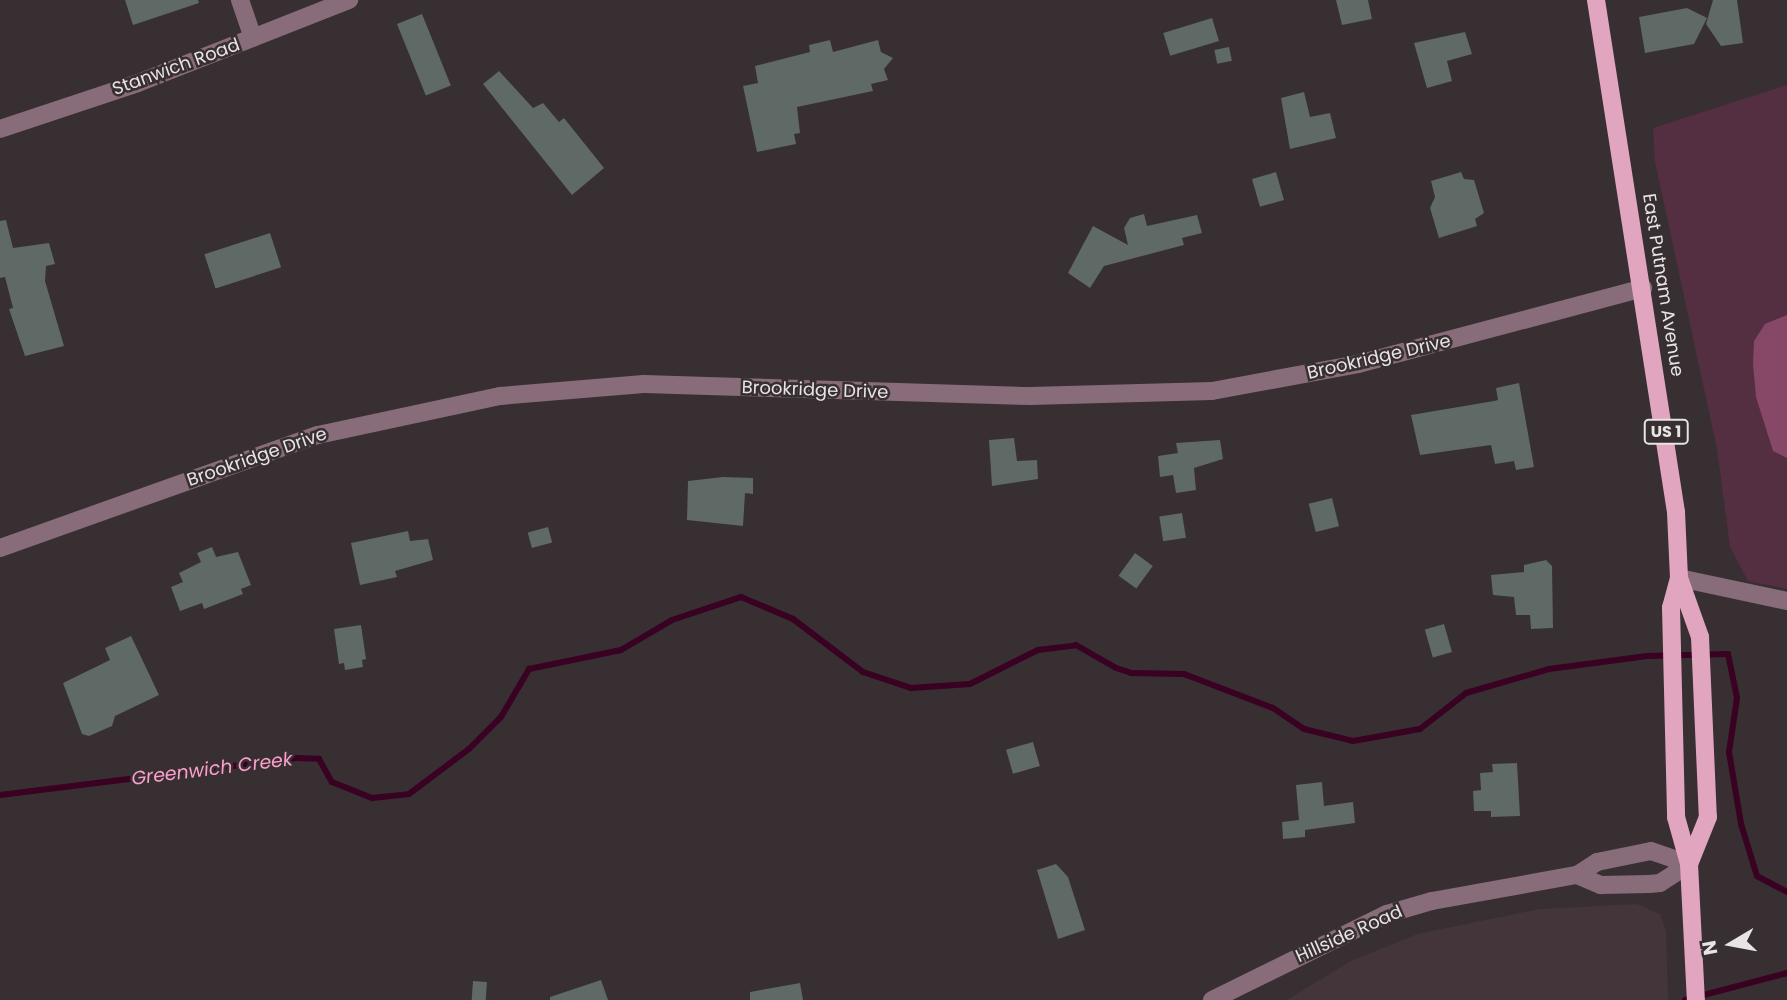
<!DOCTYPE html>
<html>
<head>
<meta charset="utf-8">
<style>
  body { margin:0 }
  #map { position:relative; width:1787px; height:1000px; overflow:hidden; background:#372f32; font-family:Poppins,sans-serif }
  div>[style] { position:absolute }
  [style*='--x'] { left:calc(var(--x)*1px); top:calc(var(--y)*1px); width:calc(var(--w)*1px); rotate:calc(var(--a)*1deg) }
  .built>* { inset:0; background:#44353b }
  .green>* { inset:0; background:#542e41 }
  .forest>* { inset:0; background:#864866 }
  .stream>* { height:6px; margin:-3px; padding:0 3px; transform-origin:3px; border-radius:3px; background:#390122 }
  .building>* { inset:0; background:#5f6966; transform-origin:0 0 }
  .minor>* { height:18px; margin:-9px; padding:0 9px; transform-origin:9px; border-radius:9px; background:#896c79 }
  .major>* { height:18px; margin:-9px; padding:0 9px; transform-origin:9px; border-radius:9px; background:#e1a5c0 }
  span { translate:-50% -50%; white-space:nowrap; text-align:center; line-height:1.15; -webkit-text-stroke:5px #372f32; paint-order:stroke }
  .shield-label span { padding:2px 5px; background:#372f32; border:2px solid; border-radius:5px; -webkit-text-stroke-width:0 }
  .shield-label { font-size:16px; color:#e8e3e5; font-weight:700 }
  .street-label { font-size:18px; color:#e8e3e5 }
  .water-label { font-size:19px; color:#fc9fcb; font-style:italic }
  .north { position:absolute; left:1696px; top:909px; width:70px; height:70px; -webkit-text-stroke:5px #372f32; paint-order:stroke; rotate:260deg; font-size:19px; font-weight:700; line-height:28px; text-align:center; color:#e8e3e5 }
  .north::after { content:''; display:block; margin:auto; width:24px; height:32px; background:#e8e3e5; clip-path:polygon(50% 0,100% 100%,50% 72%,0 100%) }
</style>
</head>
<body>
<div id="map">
  <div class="built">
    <i style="clip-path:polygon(1637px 904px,1660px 914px,1666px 931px,1668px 1000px,1287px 1000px,1349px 962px,1417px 934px,1540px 909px)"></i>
  </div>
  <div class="green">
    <i style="clip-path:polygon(1787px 85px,1787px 589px,1748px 581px,1730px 547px,1717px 449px,1655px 162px,1653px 128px)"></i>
  </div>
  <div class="forest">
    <i style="clip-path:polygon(1787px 315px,1787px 458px,1773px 451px,1756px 397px,1753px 364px,1754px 341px,1765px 324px)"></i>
  </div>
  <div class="stream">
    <i style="--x:0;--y:795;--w:297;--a:-7.1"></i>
    <i style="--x:295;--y:758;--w:24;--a:2"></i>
    <i style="--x:319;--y:759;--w:26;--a:61"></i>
    <i style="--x:332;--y:782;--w:43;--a:21.8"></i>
    <i style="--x:372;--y:798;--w:37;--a:-6"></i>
    <i style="--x:409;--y:794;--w:75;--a:-36.9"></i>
    <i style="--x:469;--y:749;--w:45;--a:-45"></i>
    <i style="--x:501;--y:717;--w:56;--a:-59.7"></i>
    <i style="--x:529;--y:669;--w:94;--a:-11.7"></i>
    <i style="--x:621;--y:650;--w:59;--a:-30.5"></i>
    <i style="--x:672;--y:620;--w:73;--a:-18.4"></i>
    <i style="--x:741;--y:597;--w:56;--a:22.9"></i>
    <i style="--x:793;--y:619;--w:88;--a:37.1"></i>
    <i style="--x:863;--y:672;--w:51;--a:18.4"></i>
    <i style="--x:911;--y:688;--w:59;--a:-3.9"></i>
    <i style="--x:970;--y:684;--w:76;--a:-26.6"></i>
    <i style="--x:1038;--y:650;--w:38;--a:-7"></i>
    <i style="--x:1076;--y:645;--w:46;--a:29.9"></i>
    <i style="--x:1116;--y:668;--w:16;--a:18"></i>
    <i style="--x:1131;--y:673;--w:53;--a:1.1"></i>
    <i style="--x:1184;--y:674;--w:95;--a:20.9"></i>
    <i style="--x:1273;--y:708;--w:37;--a:34"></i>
    <i style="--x:1304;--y:729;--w:50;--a:13.8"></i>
    <i style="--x:1353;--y:741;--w:68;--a:-10.2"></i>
    <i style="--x:1420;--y:729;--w:58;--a:-38"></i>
    <i style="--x:1466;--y:693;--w:86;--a:-16.1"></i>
    <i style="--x:1549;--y:669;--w:99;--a:-7.6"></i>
    <i style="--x:1647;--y:656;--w:81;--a:-1.4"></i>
    <i style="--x:1728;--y:654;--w:45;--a:78.4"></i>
    <i style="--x:1737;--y:698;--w:55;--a:98.4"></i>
    <i style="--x:1729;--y:752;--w:73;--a:80.5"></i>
    <i style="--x:1741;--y:824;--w:54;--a:72.9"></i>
    <i style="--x:1757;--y:876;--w:34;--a:28"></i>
    <i style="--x:1685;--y:1000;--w:106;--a:-14.8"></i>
  </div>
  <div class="building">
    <i style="clip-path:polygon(125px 0,198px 0,199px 3px,133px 25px)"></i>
    <i style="clip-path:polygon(1336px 0,1368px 0,1372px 19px,1342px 25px)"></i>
    <i style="clip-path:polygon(1713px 0,1737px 0,1743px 43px,1721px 46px,1706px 24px)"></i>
    <i style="clip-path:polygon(1687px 8px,1707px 18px,1694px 44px,1645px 53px,1639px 17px)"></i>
    <i style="left:422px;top:14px;width:77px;height:27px;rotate:68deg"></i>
    <i style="left:1212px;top:18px;width:24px;height:51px;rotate:73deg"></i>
    <i style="clip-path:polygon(1465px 32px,1472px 54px,1447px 61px,1452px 81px,1427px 88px,1414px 43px)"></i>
    <i style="clip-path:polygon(830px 40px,833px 52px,878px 40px,881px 52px,893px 58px,884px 69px,888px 80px,871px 84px,873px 91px,797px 107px,800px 133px,794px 134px,796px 144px,757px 152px,743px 86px,758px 83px,755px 66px,810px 52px,809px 45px)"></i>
    <i style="left:1229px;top:47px;width:14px;height:15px;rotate:78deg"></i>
    <i style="clip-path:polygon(499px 71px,533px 108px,543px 103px,559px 122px,564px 118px,604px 168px,572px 195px,483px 84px)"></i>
    <i style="clip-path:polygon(1304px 92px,1310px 117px,1330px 113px,1336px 138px,1290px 149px,1281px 98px)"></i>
    <i style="left:1276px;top:172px;width:29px;height:25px;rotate:74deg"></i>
    <i style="clip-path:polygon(1461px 172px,1464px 179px,1474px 180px,1484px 213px,1475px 219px,1477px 226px,1439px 238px,1430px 208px,1435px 197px,1431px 181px)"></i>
    <i style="clip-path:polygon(1144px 214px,1147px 226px,1197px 215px,1202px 233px,1182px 238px,1184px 245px,1104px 266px,1090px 288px,1068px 273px,1093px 226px,1128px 245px,1124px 228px,1130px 218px)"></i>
    <i style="clip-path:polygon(6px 220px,13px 248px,49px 243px,55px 264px,46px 266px,45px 281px,64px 346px,25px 356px,9px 309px,13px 308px,5px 277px,0 278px,0 221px)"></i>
    <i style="left:270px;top:233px;width:36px;height:69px;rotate:72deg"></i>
    <i style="clip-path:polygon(1519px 383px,1534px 467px,1516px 470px,1514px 461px,1495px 464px,1491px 445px,1420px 455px,1411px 415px,1494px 401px,1498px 400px,1496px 388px)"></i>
    <i style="clip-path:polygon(1014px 438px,1017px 461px,1037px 460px,1038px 479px,992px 486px,989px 440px)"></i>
    <i style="clip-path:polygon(1220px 440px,1223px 459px,1194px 468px,1196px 490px,1176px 493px,1173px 475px,1160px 477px,1158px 456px,1178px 453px,1176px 443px)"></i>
    <i style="clip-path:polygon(723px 477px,753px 478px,753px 494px,745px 493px,743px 526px,687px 520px,688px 481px)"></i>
    <i style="left:1332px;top:498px;width:29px;height:24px;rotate:76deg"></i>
    <i style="left:1182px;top:513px;width:25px;height:23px;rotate:81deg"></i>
    <i style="left:548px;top:527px;width:16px;height:21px;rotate:75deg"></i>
    <i style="clip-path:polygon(408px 531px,410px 541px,428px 539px,433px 560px,395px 571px,397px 577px,360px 585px,351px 543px)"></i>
    <i style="clip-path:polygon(212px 547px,216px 557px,238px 552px,251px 585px,241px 589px,243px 594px,204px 609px,202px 603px,180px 611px,171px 587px,183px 582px,179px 573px,201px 562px,197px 553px)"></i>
    <i style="left:1135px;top:553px;width:22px;height:28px;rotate:36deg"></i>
    <i style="clip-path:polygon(1546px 560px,1552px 566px,1553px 628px,1531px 629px,1530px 615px,1516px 615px,1514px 597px,1493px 595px,1491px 575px,1524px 572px,1524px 565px)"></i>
    <i style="left:1444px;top:624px;width:29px;height:20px;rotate:74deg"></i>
    <i style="clip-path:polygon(361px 625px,366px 659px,362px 660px,363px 667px,345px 670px,344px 663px,339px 664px,334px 629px)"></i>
    <i style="clip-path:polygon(131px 636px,159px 695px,115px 716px,112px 726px,89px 736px,82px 734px,63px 683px,110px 660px,105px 648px)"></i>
    <i style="left:1033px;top:742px;width:25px;height:28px;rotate:74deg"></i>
    <i style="clip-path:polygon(1517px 763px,1520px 816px,1491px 817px,1491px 811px,1474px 811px,1473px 791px,1481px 790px,1480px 773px,1493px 772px,1492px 764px)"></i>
    <i style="clip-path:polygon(1322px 782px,1324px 806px,1353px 802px,1355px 823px,1305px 830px,1305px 837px,1283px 839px,1282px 822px,1299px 820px,1296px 785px)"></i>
    <i style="clip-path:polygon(1056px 864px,1068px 877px,1085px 930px,1058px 939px,1037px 870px)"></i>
    <i style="clip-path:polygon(601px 980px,608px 1000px,550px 1000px,550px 997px)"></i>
    <i style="left:473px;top:981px;width:14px;height:19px;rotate:4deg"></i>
    <i style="clip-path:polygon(800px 983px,803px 1000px,750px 1000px,750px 992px)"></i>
  </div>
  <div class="minor">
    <i style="--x:240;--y:0;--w:40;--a:71.1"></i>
    <i style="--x:0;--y:129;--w:145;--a:-18.4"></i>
    <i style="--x:138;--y:83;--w:227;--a:-21.5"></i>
    <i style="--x:0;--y:548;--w:337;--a:-19.6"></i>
    <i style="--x:318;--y:435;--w:186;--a:-12.1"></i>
    <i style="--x:500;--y:396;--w:144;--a:-4.8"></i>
    <i style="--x:644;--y:384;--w:386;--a:1.8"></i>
    <i style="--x:1030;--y:396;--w:182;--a:-1.6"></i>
    <i style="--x:1212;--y:391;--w:148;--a:-10.5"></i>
    <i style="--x:1358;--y:364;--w:295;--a:-14.9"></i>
    <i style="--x:1679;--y:578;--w:110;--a:12"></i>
    <i style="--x:1577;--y:875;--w:26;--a:23"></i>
    <i style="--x:1601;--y:885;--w:48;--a:-1.2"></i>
    <i style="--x:1649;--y:884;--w:11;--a:-5"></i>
    <i style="--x:1660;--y:883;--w:35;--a:-33"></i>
    <i style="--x:1212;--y:1000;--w:195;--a:-26.2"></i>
    <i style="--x:1387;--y:914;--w:47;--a:-16.1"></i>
    <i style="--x:1432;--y:901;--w:147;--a:-10.2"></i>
    <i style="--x:1577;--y:875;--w:24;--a:-33"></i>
    <i style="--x:1597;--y:862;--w:55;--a:-11.5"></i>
    <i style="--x:1651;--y:851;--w:40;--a:18.9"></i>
  </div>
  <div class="major">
    <i style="--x:1596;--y:0;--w:518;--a:81.12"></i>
    <i style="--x:1676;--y:512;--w:66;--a:87.4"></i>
    <i style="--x:1679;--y:578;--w:31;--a:105"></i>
    <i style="--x:1671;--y:608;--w:209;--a:88.6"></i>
    <i style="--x:1676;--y:817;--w:49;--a:74.5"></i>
    <i style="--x:1689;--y:864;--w:136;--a:87.1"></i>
    <i style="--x:1679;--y:578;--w:63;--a:70.4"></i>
    <i style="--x:1700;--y:637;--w:180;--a:87.5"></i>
    <i style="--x:1708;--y:817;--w:51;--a:112"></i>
  </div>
  <div class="shield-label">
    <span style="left:1666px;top:432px">US 1</span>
  </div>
  <div class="street-label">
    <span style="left:176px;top:67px;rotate:-20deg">Stanwich Road</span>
    <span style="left:1663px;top:285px;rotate:81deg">East Putnam Avenue</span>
    <span style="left:1379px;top:357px;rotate:-13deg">Brookridge Drive</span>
    <span style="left:815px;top:390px;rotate:2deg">Brookridge Drive</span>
    <span style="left:257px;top:457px;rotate:-19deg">Brookridge Drive</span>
    <span style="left:1349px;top:934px;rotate:-24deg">Hillside Road</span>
  </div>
  <div class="water-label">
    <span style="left:212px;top:769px;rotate:-7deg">Greenwich Creek</span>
  </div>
  <div class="north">N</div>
</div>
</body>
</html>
